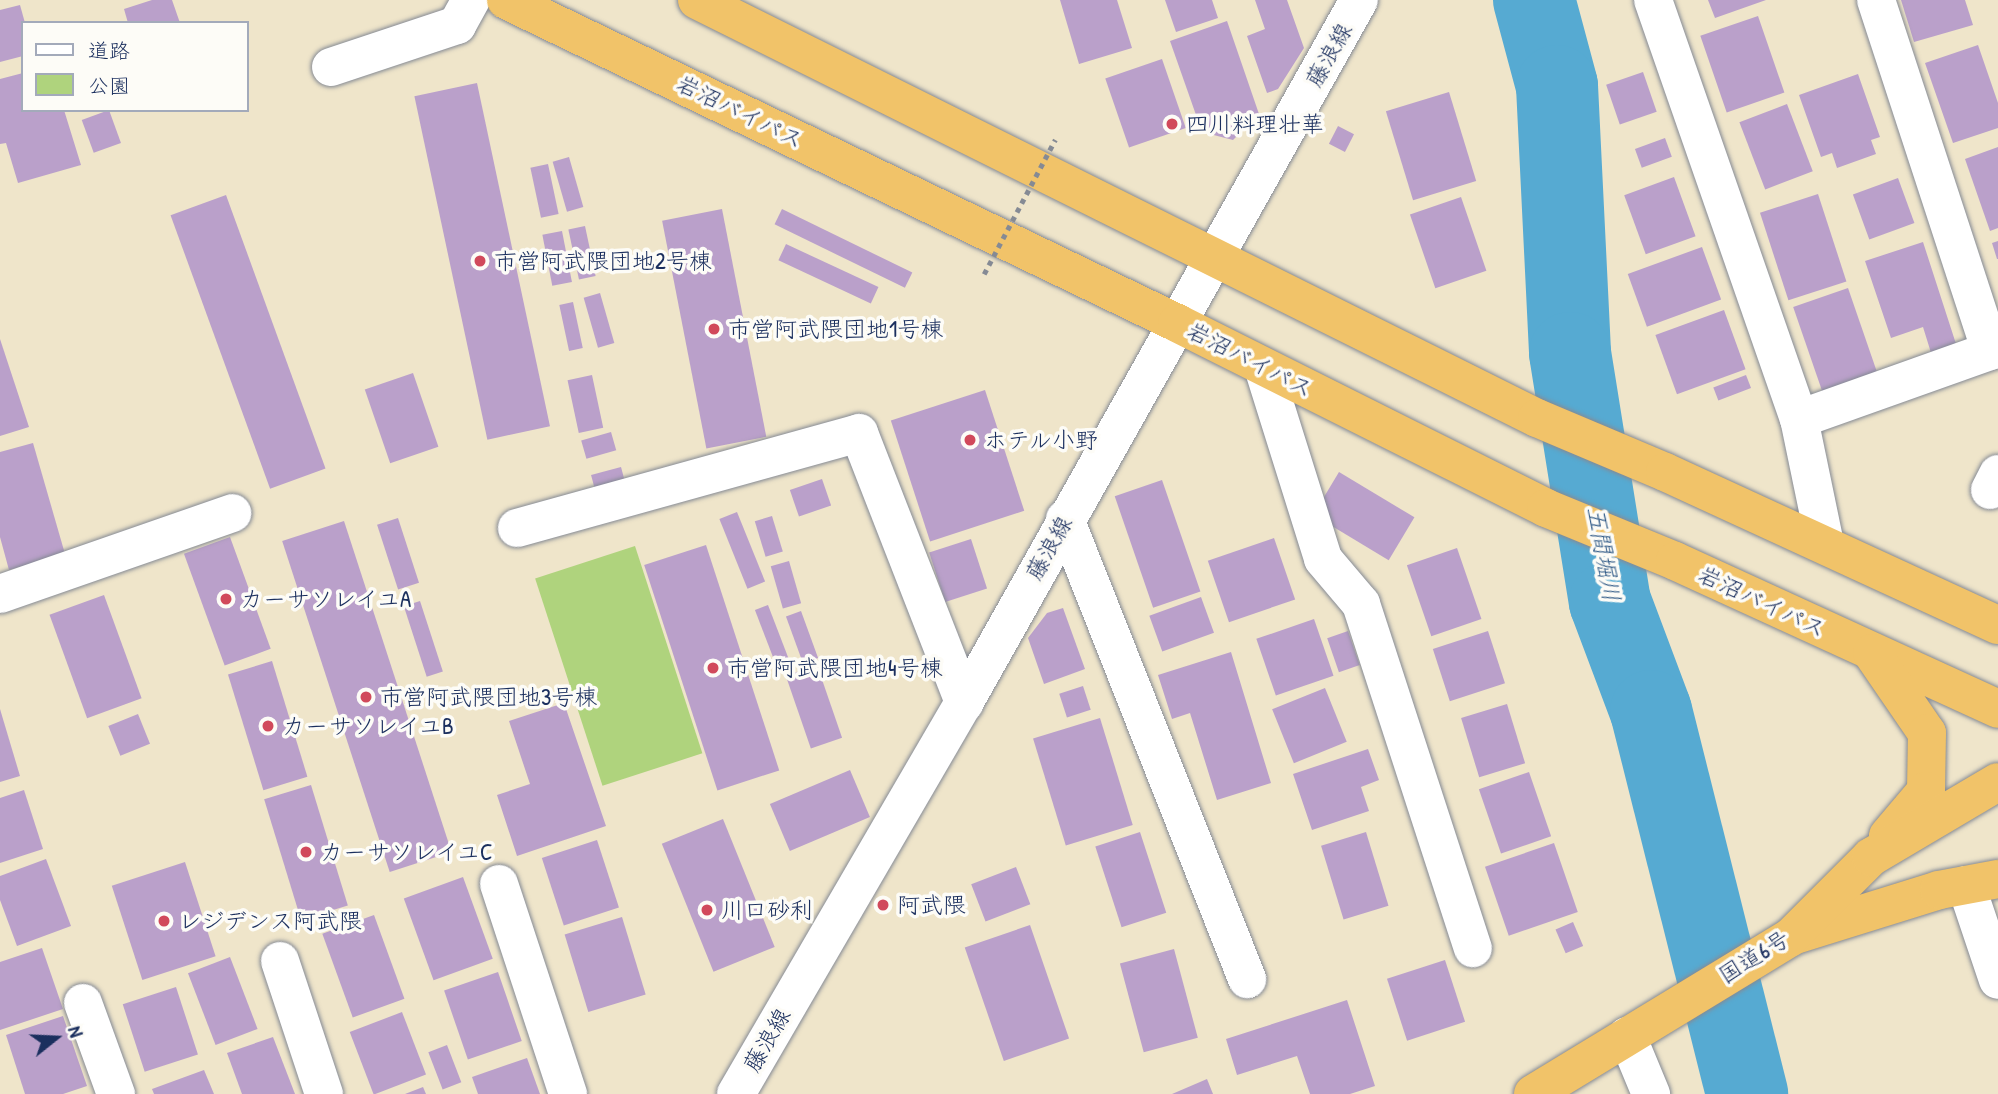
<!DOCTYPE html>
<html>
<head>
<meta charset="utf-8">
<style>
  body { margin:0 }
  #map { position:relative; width:1998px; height:1094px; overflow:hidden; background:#efe5ca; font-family:"Patrick Hand","Klee One",sans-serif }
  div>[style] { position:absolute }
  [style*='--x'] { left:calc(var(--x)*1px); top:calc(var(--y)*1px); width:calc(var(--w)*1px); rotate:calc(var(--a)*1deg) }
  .green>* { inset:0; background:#afd37d; transform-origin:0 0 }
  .river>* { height:82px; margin:-41px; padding:0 41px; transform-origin:41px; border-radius:41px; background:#56aad2 }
  .building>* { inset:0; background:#baa0ca; transform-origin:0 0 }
  .roads { filter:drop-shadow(0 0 2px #858a94) drop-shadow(0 0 2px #858a94) }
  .minor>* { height:38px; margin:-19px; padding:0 19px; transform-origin:19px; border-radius:19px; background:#fff }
  .highway>* { height:38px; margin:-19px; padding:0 19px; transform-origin:19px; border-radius:19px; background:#f1c369 }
  .path-bridge>* { height:4.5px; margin-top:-2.25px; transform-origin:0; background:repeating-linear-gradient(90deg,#858a94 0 5px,transparent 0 10px) }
  .dots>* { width:19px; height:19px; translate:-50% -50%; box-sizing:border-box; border:4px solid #fdfcf7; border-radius:50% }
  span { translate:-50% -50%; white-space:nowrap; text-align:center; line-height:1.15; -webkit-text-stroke:7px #fdfcf7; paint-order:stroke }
  .street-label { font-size:23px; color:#1b2f5e }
  .poi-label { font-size:23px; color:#1b2f5e }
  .left { translate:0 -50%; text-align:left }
  .water-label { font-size:24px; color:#305a87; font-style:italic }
  .legend { position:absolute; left:21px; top:21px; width:228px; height:91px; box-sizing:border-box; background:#fdfcf7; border:2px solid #a3aaba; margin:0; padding:9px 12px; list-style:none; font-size:21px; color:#1b2f5e }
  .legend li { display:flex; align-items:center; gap:14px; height:35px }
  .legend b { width:35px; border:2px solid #a3aaba }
  .north { position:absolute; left:21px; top:1003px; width:70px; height:70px; -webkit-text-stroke:5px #fdfcf7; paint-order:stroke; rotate:72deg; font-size:19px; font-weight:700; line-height:28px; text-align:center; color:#1b2f5e }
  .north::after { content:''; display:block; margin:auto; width:24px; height:32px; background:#1b2f5e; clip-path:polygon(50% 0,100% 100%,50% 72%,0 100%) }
</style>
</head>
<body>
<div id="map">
  <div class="green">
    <i style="left:635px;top:546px;width:218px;height:105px;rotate:72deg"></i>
  </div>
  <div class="river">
    <i style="--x:1534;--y:0;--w:89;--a:75"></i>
    <i style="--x:1557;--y:86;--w:267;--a:87.2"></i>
    <i style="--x:1570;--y:353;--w:252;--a:80.9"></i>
    <i style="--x:1610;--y:602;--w:116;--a:69.4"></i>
    <i style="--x:1651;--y:711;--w:395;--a:75.9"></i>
  </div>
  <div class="building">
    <i style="clip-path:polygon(152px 0,172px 0,180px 23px,128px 23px,124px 9px)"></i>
    <i style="clip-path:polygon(1060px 0,1117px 0,1132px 48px,1079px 64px)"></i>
    <i style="clip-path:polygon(1165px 0,1212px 0,1218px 18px,1176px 32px)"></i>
    <i style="clip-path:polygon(1255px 0,1287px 0,1304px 48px,1278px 89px,1267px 93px,1247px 36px,1265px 29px)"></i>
    <i style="clip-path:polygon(1708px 0,1766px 0,1715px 18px)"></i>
    <i style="clip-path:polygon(1901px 0,1965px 0,1973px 25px,1914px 42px)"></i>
    <i style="clip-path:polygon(20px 5px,25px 23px,23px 56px,0 62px,0 10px)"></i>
    <i style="left:1758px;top:16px;width:81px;height:61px;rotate:71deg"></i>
    <i style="clip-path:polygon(1227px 21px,1259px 114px,1233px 140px,1202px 132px,1170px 41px)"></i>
    <i style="clip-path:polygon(1978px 45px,1998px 103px,1998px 128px,1953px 143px,1925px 63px)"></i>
    <i style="left:1162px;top:59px;width:73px;height:60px;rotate:71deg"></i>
    <i style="left:1643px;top:72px;width:42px;height:39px;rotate:71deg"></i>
    <i style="clip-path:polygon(23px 73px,23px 110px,64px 110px,81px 165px,18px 183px,6px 143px,0 144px,0 79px)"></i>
    <i style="clip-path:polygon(1858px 74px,1880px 137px,1871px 140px,1876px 154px,1837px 168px,1832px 153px,1821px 157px,1799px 95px)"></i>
    <i style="left:477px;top:83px;width:351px;height:64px;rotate:78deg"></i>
    <i style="left:1449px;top:92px;width:93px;height:66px;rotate:73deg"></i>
    <i style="left:1787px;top:104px;width:72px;height:51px;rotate:69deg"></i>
    <i style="left:109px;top:110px;width:35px;height:29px;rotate:70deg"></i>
    <i style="left:1338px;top:126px;width:18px;height:20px;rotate:27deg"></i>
    <i style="left:1665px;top:138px;width:20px;height:32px;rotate:70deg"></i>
    <i style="clip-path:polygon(1998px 147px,1998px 228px,1990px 231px,1965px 159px)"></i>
    <i style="left:569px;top:157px;width:52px;height:17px;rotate:74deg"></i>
    <i style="left:548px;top:164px;width:51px;height:18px;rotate:78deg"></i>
    <i style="left:1674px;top:177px;width:63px;height:53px;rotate:70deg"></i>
    <i style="left:1898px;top:178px;width:48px;height:48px;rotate:70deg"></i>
    <i style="left:1818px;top:194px;width:92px;height:61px;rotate:72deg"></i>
    <i style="left:226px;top:195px;width:291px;height:59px;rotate:70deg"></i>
    <i style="left:1461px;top:197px;width:78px;height:54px;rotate:71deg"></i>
    <i style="left:722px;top:209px;width:232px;height:61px;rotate:79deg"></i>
    <i style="left:782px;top:209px;width:145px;height:17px;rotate:26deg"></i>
    <i style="left:585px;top:226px;width:51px;height:17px;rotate:78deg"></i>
    <i style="left:562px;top:231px;width:52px;height:20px;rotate:79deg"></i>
    <i style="clip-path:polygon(1998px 241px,1998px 259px,1997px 259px,1992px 243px)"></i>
    <i style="clip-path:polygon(1923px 242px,1957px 347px,1932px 356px,1923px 327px,1891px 338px,1865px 261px)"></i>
    <i style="left:786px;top:244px;width:102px;height:18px;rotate:25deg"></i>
    <i style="left:1702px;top:247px;width:56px;height:79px;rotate:70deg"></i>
    <i style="left:1848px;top:288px;width:90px;height:58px;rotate:71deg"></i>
    <i style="left:600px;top:293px;width:52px;height:17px;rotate:74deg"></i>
    <i style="left:573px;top:302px;width:47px;height:14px;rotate:78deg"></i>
    <i style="left:1724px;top:310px;width:63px;height:73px;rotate:70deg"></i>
    <i style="clip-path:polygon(0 339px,29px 427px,0 436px)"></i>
    <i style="left:413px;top:373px;width:78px;height:51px;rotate:71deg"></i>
    <i style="left:592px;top:375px;width:54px;height:25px;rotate:78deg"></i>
    <i style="left:1746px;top:375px;width:14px;height:35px;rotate:69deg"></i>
    <i style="left:985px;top:390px;width:127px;height:99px;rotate:72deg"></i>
    <i style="left:611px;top:432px;width:19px;height:31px;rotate:74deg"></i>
    <i style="clip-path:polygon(33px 443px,65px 554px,9px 570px,0 537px,0 452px)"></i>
    <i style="left:621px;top:467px;width:16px;height:31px;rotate:75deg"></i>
    <i style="left:1339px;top:472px;width:88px;height:50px;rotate:31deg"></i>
    <i style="left:822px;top:479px;width:28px;height:34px;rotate:71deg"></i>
    <i style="left:1162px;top:480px;width:118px;height:50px;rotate:71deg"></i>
    <i style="left:737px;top:512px;width:75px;height:19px;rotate:68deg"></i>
    <i style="left:772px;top:516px;width:37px;height:18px;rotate:73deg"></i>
    <i style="left:398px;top:518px;width:68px;height:22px;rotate:72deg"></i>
    <i style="left:344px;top:521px;width:348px;height:65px;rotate:72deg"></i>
    <i style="left:230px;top:537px;width:119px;height:49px;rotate:70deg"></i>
    <i style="left:1274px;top:538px;width:65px;height:70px;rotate:71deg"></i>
    <i style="left:971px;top:539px;width:52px;height:44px;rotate:72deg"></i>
    <i style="left:706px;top:545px;width:237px;height:65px;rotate:72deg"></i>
    <i style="left:1457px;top:548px;width:75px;height:53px;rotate:71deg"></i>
    <i style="left:789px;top:561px;width:44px;height:19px;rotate:74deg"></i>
    <i style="left:104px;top:595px;width:110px;height:58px;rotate:70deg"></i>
    <i style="left:1201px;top:597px;width:38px;height:55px;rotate:70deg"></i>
    <i style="left:420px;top:601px;width:74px;height:17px;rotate:72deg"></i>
    <i style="left:768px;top:605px;width:63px;height:14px;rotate:69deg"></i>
    <i style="clip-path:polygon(1063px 608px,1085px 669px,1044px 684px,1028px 638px,1047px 613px)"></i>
    <i style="left:801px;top:611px;width:50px;height:16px;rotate:70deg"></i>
    <i style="left:1314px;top:619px;width:60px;height:61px;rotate:71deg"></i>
    <i style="left:1348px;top:631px;width:36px;height:22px;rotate:71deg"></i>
    <i style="left:1488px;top:631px;width:55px;height:58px;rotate:72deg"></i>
    <i style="clip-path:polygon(1231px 652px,1271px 783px,1217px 800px,1190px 713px,1172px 719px,1158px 675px)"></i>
    <i style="left:272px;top:661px;width:121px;height:46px;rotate:73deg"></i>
    <i style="left:817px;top:665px;width:77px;height:33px;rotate:71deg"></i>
    <i style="left:1083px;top:686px;width:25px;height:25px;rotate:72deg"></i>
    <i style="left:1325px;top:688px;width:58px;height:57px;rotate:68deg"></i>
    <i style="clip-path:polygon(564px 703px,606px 826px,517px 856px,497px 795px,530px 784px,509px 721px)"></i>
    <i style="left:1507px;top:704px;width:62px;height:48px;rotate:73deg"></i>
    <i style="clip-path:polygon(0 709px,20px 776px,0 782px)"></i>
    <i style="left:138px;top:714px;width:32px;height:32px;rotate:68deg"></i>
    <i style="left:1100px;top:718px;width:112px;height:70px;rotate:73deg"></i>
    <i style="clip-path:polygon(1368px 749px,1379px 780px,1361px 787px,1369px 811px,1312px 830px,1293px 774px)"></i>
    <i style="left:850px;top:770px;width:51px;height:87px;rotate:67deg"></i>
    <i style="left:1529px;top:772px;width:68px;height:53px;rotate:71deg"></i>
    <i style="left:311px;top:785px;width:126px;height:49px;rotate:73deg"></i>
    <i style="clip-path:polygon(24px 790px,43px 849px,0 863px,0 798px)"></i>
    <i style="left:723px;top:819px;width:138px;height:66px;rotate:68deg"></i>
    <i style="left:1140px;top:832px;width:85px;height:47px;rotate:72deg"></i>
    <i style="left:1366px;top:832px;width:77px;height:47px;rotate:73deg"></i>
    <i style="left:597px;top:840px;width:71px;height:58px;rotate:72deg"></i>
    <i style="left:1554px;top:843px;width:73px;height:73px;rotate:71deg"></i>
    <i style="clip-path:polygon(46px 859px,71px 926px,17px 946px,0 900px,0 876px)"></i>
    <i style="left:185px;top:862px;width:99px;height:77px;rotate:72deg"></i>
    <i style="left:1016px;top:867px;width:40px;height:48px;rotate:69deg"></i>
    <i style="left:463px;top:877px;width:87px;height:63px;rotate:70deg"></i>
    <i style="left:374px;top:915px;width:89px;height:55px;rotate:70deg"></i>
    <i style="left:622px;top:917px;width:81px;height:60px;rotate:73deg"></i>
    <i style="left:1573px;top:922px;width:26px;height:19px;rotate:67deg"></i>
    <i style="left:1030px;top:925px;width:120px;height:69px;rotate:71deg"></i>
    <i style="clip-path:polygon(42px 948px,63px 1009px,0 1030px,0 962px)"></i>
    <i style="left:1174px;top:949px;width:92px;height:56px;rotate:75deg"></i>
    <i style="left:230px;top:957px;width:77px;height:45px;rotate:69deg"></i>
    <i style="left:1445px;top:960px;width:65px;height:61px;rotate:72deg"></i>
    <i style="left:498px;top:972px;width:73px;height:57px;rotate:71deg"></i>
    <i style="left:176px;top:987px;width:71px;height:56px;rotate:72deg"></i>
    <i style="clip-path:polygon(1347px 1000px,1375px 1086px,1350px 1094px,1310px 1094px,1297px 1056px,1237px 1075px,1226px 1039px)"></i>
    <i style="left:402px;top:1012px;width:67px;height:56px;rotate:69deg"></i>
    <i style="clip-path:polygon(63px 1016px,87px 1086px,63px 1094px,25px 1094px,6px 1035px)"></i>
    <i style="clip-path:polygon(273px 1037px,295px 1094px,242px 1094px,227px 1053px)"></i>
    <i style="left:447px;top:1045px;width:40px;height:20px;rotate:69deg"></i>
    <i style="clip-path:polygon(527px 1058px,540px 1094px,478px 1094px,472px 1077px)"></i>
    <i style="clip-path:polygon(204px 1070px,214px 1094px,154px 1094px,152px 1089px)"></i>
    <i style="clip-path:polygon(1207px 1079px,1213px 1094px,1172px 1094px)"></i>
    <i style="clip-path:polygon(423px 1087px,426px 1094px,405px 1094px)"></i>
  </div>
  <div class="roads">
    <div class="minor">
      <i style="--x:1653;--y:0;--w:444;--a:70.8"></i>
      <i style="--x:1876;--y:0;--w:369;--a:71.9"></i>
      <i style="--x:331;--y:67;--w:133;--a:-18.4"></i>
      <i style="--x:457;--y:25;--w:29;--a:-61"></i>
      <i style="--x:1263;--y:367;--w:201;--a:72.6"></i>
      <i style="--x:1323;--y:559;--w:59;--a:49.8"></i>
      <i style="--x:1361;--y:604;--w:362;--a:72"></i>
      <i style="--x:1990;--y:490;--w:18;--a:-63"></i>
      <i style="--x:1065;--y:519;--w:495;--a:68.4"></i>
      <i style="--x:517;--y:528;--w:355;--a:-15.5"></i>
      <i style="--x:859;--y:433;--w:290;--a:68.7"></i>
      <i style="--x:1825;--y:544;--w:128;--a:-101.7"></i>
      <i style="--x:1799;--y:419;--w:211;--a:-19.6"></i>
      <i style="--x:0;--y:594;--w:246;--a:-19.2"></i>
      <i style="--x:499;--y:884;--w:221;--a:71.8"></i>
      <i style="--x:1966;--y:885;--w:100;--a:71.4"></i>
      <i style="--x:280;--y:961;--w:140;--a:71.7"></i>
      <i style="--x:83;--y:1003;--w:97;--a:70.1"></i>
      <i style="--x:1627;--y:1036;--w:63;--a:67.5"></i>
      <i style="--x:736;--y:1094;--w:453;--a:-59.8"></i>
      <i style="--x:964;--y:703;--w:806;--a:-60.67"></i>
    </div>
    <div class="highway">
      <i style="--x:506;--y:0;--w:745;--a:25.7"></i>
      <i style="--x:1177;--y:323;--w:413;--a:26.6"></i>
      <i style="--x:1546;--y:508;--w:139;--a:22.3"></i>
      <i style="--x:1675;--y:561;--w:355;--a:24.6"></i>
      <i style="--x:697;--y:0;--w:938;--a:26.46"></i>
      <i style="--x:1537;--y:418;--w:139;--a:22.9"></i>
      <i style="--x:1665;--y:472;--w:366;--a:24.7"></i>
      <i style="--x:1872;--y:653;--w:97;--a:55.5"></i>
      <i style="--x:1927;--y:733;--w:58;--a:91"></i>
      <i style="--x:1926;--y:791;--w:59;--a:130.2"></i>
      <i style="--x:1798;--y:934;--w:148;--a:-17.3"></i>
      <i style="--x:1939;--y:890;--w:60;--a:-10.6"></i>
      <i style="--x:1533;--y:1094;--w:302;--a:-31.3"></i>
      <i style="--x:1791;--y:937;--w:113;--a:-45"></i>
      <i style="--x:1871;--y:857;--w:147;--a:-30.6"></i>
    </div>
  </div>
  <div class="path-bridge">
    <i style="--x:984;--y:274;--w:152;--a:-62.1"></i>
  </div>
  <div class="dots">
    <i style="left:1172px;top:124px;background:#d1495b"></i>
    <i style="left:480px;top:261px;background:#d1495b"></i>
    <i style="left:714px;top:329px;background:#d1495b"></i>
    <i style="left:970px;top:440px;background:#d1495b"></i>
    <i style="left:226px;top:599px;background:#d1495b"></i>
    <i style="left:713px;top:668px;background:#d1495b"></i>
    <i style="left:366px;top:697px;background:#d1495b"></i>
    <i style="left:268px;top:726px;background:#d1495b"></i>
    <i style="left:306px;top:852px;background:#d1495b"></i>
    <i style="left:883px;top:905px;background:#d1495b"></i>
    <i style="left:707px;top:910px;background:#d1495b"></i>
    <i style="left:164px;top:921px;background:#d1495b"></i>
  </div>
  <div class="street-label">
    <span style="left:1329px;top:55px;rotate:-61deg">藤浪線</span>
    <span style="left:740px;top:112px;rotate:26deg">岩沼バイパス</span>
    <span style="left:1250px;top:360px;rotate:27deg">岩沼バイパス</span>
    <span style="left:1049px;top:548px;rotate:-61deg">藤浪線</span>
    <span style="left:1762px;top:602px;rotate:25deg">岩沼バイパス</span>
    <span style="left:1754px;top:957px;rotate:-32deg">国道6号</span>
    <span style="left:767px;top:1040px;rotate:-60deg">藤浪線</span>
  </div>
  <div class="poi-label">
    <span class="left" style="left:1186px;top:124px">四川料理壮華</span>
    <span class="left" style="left:494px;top:261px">市営阿武隈団地2号棟</span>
    <span class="left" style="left:728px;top:329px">市営阿武隈団地1号棟</span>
    <span class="left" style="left:984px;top:440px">ホテル小野</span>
    <span class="left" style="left:240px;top:599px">カーサソレイユA</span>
    <span class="left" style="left:727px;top:668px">市営阿武隈団地4号棟</span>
    <span class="left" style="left:380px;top:697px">市営阿武隈団地3号棟</span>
    <span class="left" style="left:282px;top:726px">カーサソレイユB</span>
    <span class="left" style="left:320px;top:852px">カーサソレイユC</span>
    <span class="left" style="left:897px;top:905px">阿武隈</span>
    <span class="left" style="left:721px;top:910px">川口砂利</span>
    <span class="left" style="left:178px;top:921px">レジデンス阿武隈</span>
  </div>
  <div class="water-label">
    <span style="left:1604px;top:554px;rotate:80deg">五間堀川</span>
  </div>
  <ul class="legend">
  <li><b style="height:9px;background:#fff"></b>道路</li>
  <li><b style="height:19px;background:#afd37d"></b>公園</li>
  </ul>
  <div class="north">N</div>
</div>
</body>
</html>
